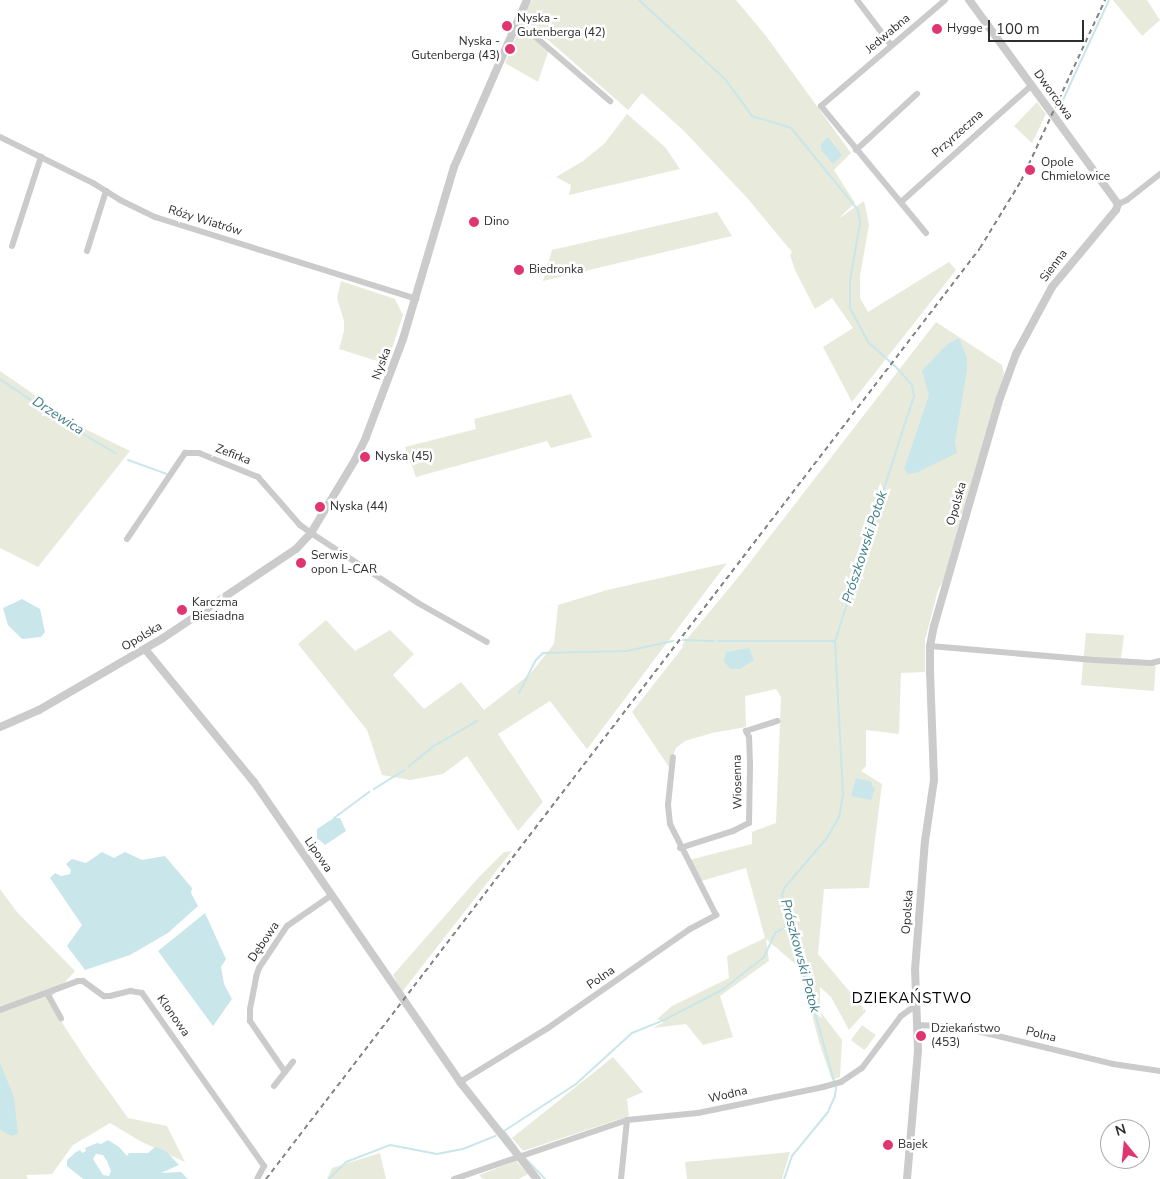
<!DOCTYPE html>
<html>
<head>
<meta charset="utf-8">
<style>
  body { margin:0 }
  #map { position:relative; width:1160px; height:1179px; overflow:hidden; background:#fff; font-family:"Nunito Sans",sans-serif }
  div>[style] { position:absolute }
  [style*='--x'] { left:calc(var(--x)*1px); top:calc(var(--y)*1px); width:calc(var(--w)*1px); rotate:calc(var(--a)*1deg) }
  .green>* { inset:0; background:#e8ebdc; transform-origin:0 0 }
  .water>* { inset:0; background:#c9e6ea }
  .stream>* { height:2px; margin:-1px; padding:0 1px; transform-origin:1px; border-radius:1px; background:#c9e6ea }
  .minor>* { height:6px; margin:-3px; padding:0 3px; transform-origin:3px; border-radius:3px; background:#cbcbcb }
  .tertiary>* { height:8px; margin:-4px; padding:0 4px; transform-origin:4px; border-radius:4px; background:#cbcbcb }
  .rail>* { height:2px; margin-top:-1px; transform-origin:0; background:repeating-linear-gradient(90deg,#838383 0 5px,transparent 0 9px) }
  .dots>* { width:14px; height:14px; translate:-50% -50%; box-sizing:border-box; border:2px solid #fff; border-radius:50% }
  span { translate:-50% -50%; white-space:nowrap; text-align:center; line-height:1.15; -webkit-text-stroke:5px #fff; paint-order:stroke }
  .poi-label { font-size:12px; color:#2e2e2e }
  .left { translate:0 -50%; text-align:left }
  .right { translate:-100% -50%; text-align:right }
  .street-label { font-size:12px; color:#2e2e2e }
  .water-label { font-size:14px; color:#3d7e88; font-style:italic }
  .quarter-label { font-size:15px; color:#000; letter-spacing:1px }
  .north { position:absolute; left:1100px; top:1119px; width:50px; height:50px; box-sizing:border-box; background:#fff; border:1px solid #ababab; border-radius:50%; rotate:343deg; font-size:14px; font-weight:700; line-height:20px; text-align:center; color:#2e2e2e }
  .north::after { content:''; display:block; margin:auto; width:18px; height:22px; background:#e03670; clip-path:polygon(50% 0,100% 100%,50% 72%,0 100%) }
  .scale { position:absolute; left:988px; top:20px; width:96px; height:22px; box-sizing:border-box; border:2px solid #2e2e2e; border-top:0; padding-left:6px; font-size:15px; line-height:18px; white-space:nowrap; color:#2e2e2e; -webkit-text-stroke:4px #fff; paint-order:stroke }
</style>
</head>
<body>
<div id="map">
  <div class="green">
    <i style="clip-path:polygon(532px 0,736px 0,766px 36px,851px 153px,834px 170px,855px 203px,838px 219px,864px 201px,869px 225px,860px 276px,860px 298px,868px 312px,949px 262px,956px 270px,852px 402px,823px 347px,853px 328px,832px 298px,815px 309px,795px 270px,790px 255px,792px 252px,749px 200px,684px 131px,642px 93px,628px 110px,522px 17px)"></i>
    <i style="clip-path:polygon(1113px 0,1147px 0,1160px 20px,1142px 36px)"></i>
    <i style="clip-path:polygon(521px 25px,549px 49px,538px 82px,505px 63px)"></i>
    <i style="clip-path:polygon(1037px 102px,1046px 114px,1032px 143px,1014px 126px)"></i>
    <i style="clip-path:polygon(627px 114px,665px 147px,680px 169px,569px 195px,571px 185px,556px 177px,583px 161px,604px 144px)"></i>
    <i style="clip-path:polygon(717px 212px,732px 236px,543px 281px,552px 250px)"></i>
    <i style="clip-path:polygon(341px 281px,395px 299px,403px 315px,387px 364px,339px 349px,344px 331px,344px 321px,337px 298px)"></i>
    <i style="clip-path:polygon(936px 322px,1002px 365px,1004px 374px,951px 567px,938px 590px,925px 640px,925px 672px,901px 673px,899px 734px,866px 730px,866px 766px,861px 771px,882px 784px,869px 888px,824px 889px,818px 954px,866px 1011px,849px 1030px,831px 997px,820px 987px,820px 1011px,842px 1040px,840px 1077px,832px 1080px,819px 1042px,800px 968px,766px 939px,769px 961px,720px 996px,733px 1037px,703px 1045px,686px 1024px,653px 1028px,664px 1022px,657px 1019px,672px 1006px,729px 978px,727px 956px,765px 938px,746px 868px,701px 881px,689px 860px,752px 844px,752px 832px,776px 823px,781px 697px,776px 689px,745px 696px,746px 727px,712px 733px,685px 741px,676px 748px,669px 767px,632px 712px,683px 647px,682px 645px,740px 575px)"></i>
    <i style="clip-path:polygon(0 371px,81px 427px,130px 451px,38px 567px,0 548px)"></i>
    <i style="clip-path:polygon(571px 394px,592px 437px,551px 448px,547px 441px,416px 477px,405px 447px,476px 429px,474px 419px)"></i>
    <i style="clip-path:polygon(727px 563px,587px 749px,550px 701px,498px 734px,543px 802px,518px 831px,467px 756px,443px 774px,410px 780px,382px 775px,367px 730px,298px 644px,326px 620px,355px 651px,390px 630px,414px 654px,393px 675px,424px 709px,461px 682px,484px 710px,530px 674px,554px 644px,558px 605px,607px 590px)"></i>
    <i style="clip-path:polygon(1086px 633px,1124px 635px,1121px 658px,1156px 661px,1154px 691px,1081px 685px)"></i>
    <i style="clip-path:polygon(512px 851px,402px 992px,393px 975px,479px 877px,504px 852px)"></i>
    <i style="clip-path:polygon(0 889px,17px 912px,75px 971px,48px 1001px,85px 1058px,128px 1118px,167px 1126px,185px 1162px,140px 1141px,110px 1123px,73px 1145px,52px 1174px,26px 1175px,28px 1179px,0 1179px)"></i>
    <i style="left:862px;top:1025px;width:17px;height:19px;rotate:36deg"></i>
    <i style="clip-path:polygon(613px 1057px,643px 1092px,627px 1099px,629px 1116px,523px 1151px,512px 1138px)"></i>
    <i style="clip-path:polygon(790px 1152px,782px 1179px,687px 1179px,685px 1162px)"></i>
    <i style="clip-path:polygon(380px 1153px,386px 1179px,327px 1179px,332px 1168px)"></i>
    <i style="clip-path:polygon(516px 1161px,528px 1174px,519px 1179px,483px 1179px,479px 1175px)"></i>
  </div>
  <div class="water">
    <i style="clip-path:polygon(828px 137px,842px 155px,833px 164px,821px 150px,821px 144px)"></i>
    <i style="clip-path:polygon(959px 338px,967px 358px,967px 370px,955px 442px,957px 453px,916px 473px,908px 474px,904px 469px,929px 395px,922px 371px,946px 345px)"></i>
    <i style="clip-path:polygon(22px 599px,40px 609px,45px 632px,41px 637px,22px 639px,8px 625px,3px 608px)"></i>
    <i style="clip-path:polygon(749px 648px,754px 660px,740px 669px,730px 669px,724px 661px,726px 652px)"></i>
    <i style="clip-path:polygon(856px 778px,872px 782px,872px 786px,875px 788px,871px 800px,851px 796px)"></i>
    <i style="clip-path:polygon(334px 818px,340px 818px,346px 831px,325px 845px,317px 838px,317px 829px)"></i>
    <i style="clip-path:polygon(102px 852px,114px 858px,125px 852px,142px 860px,165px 856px,192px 888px,191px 893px,198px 906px,168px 933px,130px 955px,85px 970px,67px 946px,82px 925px,50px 878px,55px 873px,61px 876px,70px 874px,71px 870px,66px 864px,72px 859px,86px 863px)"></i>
    <i style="clip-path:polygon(205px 913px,226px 959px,221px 967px,224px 984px,232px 999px,213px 1026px,158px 951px)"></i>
    <i style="clip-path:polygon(0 1063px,14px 1097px,18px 1134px,11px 1136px,0 1130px)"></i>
    <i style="clip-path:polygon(evenodd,108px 1140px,119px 1147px,127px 1156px,129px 1153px,148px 1153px,155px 1147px,166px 1151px,179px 1165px,161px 1173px,181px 1172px,188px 1179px,83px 1179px,67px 1166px,67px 1160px,76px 1152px,80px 1150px,82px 1153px,86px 1151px,85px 1148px,97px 1143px,101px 1144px,108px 1140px,96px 1154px,103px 1155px,107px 1161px,111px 1171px,109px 1176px,103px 1175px,93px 1159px,96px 1154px)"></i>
  </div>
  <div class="stream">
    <i style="--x:639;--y:0;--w:117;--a:42.6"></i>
    <i style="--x:725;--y:79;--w:46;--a:53.9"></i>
    <i style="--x:752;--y:116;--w:41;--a:17.1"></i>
    <i style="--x:791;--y:128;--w:106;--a:50.7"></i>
    <i style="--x:858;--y:210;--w:13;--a:81"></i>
    <i style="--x:860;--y:223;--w:59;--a:99.8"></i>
    <i style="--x:850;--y:281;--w:27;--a:90"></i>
    <i style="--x:850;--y:308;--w:38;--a:62"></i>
    <i style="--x:868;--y:342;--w:36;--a:42"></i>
    <i style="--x:895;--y:366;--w:25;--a:48"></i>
    <i style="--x:912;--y:385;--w:11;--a:80"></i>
    <i style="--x:914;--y:396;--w:22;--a:108"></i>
    <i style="--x:907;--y:417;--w:235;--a:107.8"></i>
    <i style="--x:835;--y:641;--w:154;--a:87"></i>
    <i style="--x:843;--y:795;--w:22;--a:100"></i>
    <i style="--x:839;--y:817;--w:24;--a:120"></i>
    <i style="--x:827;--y:838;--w:65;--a:130.6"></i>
    <i style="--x:785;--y:887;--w:9;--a:111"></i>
    <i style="--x:782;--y:895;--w:200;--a:74.4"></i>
    <i style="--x:836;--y:1088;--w:8;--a:97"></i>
    <i style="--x:835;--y:1096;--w:17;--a:114"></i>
    <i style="--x:828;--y:1112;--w:57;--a:129.3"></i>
    <i style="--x:792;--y:1156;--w:24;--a:109"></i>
    <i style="--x:1063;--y:100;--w:110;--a:-65.3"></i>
    <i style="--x:0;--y:379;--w:76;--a:34.3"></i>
    <i style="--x:63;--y:422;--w:61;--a:30.8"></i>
    <i style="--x:128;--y:460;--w:41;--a:19.7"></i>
    <i style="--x:683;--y:640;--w:31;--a:2"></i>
    <i style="--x:718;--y:641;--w:117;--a:0"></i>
    <i style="--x:519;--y:693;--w:37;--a:-63"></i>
    <i style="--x:536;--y:660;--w:10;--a:-45"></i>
    <i style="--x:543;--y:653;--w:84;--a:-1.4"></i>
    <i style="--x:627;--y:651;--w:47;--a:-12.3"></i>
    <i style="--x:409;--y:766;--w:32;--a:-39"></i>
    <i style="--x:434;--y:746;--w:50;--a:-30.2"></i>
    <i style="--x:374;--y:789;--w:36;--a:-32"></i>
    <i style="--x:334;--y:818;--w:44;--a:-36.6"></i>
    <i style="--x:516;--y:1147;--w:20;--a:-127"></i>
    <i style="--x:504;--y:1131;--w:86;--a:-33.1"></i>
    <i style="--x:576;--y:1084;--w:76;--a:-42.3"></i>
    <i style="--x:632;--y:1033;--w:37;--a:-22"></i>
    <i style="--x:666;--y:1019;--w:63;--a:-27.4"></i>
    <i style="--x:722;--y:990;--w:53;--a:-38.2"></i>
    <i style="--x:764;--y:957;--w:26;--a:-65"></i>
    <i style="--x:775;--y:933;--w:16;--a:-30"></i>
    <i style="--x:524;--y:1157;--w:30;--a:46"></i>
    <i style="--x:329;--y:1179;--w:24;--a:-45"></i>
    <i style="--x:346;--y:1162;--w:47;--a:-21.1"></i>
    <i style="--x:390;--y:1145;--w:48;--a:10.8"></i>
    <i style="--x:437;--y:1154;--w:26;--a:-11"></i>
    <i style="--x:463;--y:1149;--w:35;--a:-22"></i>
  </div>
  <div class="minor">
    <i style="--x:857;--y:0;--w:56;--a:52.9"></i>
    <i style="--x:517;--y:21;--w:123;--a:40.7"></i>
    <i style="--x:0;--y:137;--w:104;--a:26.3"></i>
    <i style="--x:93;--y:183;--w:32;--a:32"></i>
    <i style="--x:120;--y:200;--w:39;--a:26"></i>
    <i style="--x:155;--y:217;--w:274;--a:17.4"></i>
    <i style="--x:856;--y:150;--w:83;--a:-42.6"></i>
    <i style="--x:901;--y:202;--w:176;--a:-41.8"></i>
    <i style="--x:1118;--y:204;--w:10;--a:-24"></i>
    <i style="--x:1127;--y:200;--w:42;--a:-38.2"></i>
    <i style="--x:926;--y:233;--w:165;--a:-129.6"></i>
    <i style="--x:821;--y:106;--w:163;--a:-40.5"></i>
    <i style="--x:12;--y:246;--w:94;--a:-72"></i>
    <i style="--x:87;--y:251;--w:63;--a:-72.4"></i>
    <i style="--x:127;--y:539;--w:104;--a:-56"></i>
    <i style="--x:185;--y:453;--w:14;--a:0"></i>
    <i style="--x:199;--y:453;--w:64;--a:22.1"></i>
    <i style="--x:258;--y:477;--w:64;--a:48.8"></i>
    <i style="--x:300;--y:525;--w:14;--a:36"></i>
    <i style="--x:311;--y:533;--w:128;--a:33.2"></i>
    <i style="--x:418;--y:603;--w:79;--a:29.5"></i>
    <i style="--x:930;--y:646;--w:165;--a:4.9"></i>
    <i style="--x:1094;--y:660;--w:57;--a:3"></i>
    <i style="--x:1151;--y:663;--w:9;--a:-13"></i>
    <i style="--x:680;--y:848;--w:56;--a:-17.8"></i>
    <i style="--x:733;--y:831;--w:18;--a:-27"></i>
    <i style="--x:749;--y:823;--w:59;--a:-89"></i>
    <i style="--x:750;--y:764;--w:27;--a:-92"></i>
    <i style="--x:749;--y:737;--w:7;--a:-117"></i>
    <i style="--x:746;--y:731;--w:33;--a:-18"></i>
    <i style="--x:47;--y:993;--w:29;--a:61"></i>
    <i style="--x:0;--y:1010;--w:83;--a:-20.4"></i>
    <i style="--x:78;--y:981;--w:5;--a:0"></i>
    <i style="--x:83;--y:981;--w:26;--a:36"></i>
    <i style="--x:104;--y:996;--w:6;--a:0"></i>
    <i style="--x:110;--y:996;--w:21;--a:-14"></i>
    <i style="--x:130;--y:991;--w:12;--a:9"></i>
    <i style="--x:142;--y:993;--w:212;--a:54.8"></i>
    <i style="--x:264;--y:1166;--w:15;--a:118"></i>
    <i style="--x:917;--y:1025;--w:44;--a:2.6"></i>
    <i style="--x:961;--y:1027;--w:156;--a:13.7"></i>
    <i style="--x:1113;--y:1064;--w:48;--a:8.5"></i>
    <i style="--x:285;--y:1072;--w:62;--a:-124.5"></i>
    <i style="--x:250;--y:1021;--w:12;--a:-90"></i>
    <i style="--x:250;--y:1009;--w:33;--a:-79"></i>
    <i style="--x:256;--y:977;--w:9;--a:-72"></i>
    <i style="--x:259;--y:968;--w:50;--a:-56.3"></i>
    <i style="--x:287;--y:926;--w:55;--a:-34.6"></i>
    <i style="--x:460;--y:1082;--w:103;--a:-31.5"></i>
    <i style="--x:548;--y:1028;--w:173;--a:-34.9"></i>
    <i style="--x:690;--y:929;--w:30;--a:-28"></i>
    <i style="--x:716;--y:915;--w:102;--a:-116.8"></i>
    <i style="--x:670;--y:824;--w:19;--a:-96"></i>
    <i style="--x:668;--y:805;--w:48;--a:-84.1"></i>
    <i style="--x:274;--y:1086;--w:31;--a:-52"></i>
    <i style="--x:454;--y:1179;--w:183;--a:-18.8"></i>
    <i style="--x:627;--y:1120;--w:71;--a:-5.6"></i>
    <i style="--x:698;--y:1113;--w:128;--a:-11.7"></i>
    <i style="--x:823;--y:1087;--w:19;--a:-16"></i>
    <i style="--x:841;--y:1082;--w:25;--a:-34"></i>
    <i style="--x:862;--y:1068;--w:65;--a:-53.1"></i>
    <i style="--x:901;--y:1016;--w:17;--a:-36"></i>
    <i style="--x:621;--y:1179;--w:59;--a:-84.2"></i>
  </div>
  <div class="tertiary">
    <i style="--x:145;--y:649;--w:172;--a:50.7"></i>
    <i style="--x:254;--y:782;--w:364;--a:55.5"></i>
    <i style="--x:460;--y:1082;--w:124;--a:51.6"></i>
    <i style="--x:0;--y:727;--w:43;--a:-23.6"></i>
    <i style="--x:39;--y:710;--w:143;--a:-30.1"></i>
    <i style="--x:163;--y:638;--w:160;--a:-33.8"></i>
    <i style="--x:296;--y:549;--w:22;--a:-47"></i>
    <i style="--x:311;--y:533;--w:85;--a:-58.9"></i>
    <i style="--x:355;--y:460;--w:25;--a:-64"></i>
    <i style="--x:366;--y:437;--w:105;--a:-69.3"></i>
    <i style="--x:403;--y:339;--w:179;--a:-73.5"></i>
    <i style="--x:454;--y:167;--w:182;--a:-66.4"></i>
    <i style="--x:907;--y:1179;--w:129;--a:-85.1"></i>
    <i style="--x:918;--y:1050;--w:80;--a:-92.1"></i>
    <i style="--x:915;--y:970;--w:129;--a:-85.6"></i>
    <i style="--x:925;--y:841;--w:62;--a:-81.6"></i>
    <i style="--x:934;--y:780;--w:107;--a:-92.1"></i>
    <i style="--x:930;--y:673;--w:27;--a:-90"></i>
    <i style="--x:930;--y:646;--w:20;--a:-79"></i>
    <i style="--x:934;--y:626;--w:237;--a:-73.9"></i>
    <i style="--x:1000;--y:398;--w:47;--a:-70"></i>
    <i style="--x:1016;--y:354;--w:76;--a:-61.8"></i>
    <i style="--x:1052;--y:287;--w:100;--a:-50.3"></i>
    <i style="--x:1116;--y:210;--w:6;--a:-72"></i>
    <i style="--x:1118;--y:204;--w:253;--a:-126.1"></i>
  </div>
  <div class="rail">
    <i style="--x:266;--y:1179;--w:1173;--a:-52.51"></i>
    <i style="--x:980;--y:248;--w:79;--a:-58.5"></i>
    <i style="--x:1021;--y:181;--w:200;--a:-65.1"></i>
  </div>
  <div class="dots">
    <i style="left:507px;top:26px;background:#e03670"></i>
    <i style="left:937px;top:29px;background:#e03670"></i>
    <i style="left:510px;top:49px;background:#e03670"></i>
    <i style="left:1030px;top:170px;background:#e03670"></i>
    <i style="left:474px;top:222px;background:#e03670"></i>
    <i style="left:519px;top:270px;background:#e03670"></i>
    <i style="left:365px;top:457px;background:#e03670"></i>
    <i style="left:320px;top:507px;background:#e03670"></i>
    <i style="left:301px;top:563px;background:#e03670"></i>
    <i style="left:182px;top:610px;background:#e03670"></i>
    <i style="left:921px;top:1036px;background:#e03670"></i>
    <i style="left:888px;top:1145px;background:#e03670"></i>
  </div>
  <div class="poi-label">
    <span class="left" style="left:517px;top:26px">Nyska -<br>Gutenberga (42)</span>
    <span class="left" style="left:947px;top:29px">Hygge</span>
    <span class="right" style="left:500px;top:49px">Nyska -<br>Gutenberga (43)</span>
    <span class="left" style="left:1041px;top:170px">Opole<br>Chmielowice</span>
    <span class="left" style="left:484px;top:222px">Dino</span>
    <span class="left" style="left:529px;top:270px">Biedronka</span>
    <span class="left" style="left:375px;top:457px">Nyska (45)</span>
    <span class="left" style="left:330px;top:507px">Nyska (44)</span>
    <span class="left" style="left:311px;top:563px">Serwis<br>opon L-CAR</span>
    <span class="left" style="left:192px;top:610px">Karczma<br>Biesiadna</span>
    <span class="left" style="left:931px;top:1036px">Dziekaństwo<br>(453)</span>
    <span class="left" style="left:898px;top:1145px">Bajek</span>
  </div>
  <div class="street-label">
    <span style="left:888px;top:34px;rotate:-40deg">Jedwabna</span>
    <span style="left:1053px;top:95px;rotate:54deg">Dworcowa</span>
    <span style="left:958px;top:134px;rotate:-42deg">Przyrzeczna</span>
    <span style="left:205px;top:221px;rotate:17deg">Róży Wiatrów</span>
    <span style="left:1054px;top:266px;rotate:-53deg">Sienna</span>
    <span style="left:382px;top:364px;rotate:-70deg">Nyska</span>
    <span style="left:233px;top:455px;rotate:21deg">Zefirka</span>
    <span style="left:957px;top:504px;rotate:-74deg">Opolska</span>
    <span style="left:142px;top:637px;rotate:-31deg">Opolska</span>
    <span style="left:738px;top:782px;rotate:-91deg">Wiosenna</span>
    <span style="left:318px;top:855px;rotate:55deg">Lipowa</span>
    <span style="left:908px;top:912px;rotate:-86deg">Opolska</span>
    <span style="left:264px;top:942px;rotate:-56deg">Dębowa</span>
    <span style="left:601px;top:978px;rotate:-35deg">Polna</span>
    <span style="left:173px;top:1016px;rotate:55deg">Klonowa</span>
    <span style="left:1041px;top:1035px;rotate:14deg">Polna</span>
    <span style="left:728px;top:1095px;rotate:-13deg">Wodna</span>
  </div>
  <div class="water-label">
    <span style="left:58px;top:416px;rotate:33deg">Drzewica</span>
    <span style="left:865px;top:547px;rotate:-72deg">Prószkowski Potok</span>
    <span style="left:800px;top:956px;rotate:75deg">Prószkowski Potok</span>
  </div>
  <div class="quarter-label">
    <span style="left:912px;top:999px">DZIEKAŃSTWO</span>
  </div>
  <div class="north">N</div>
  <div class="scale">100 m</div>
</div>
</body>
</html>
